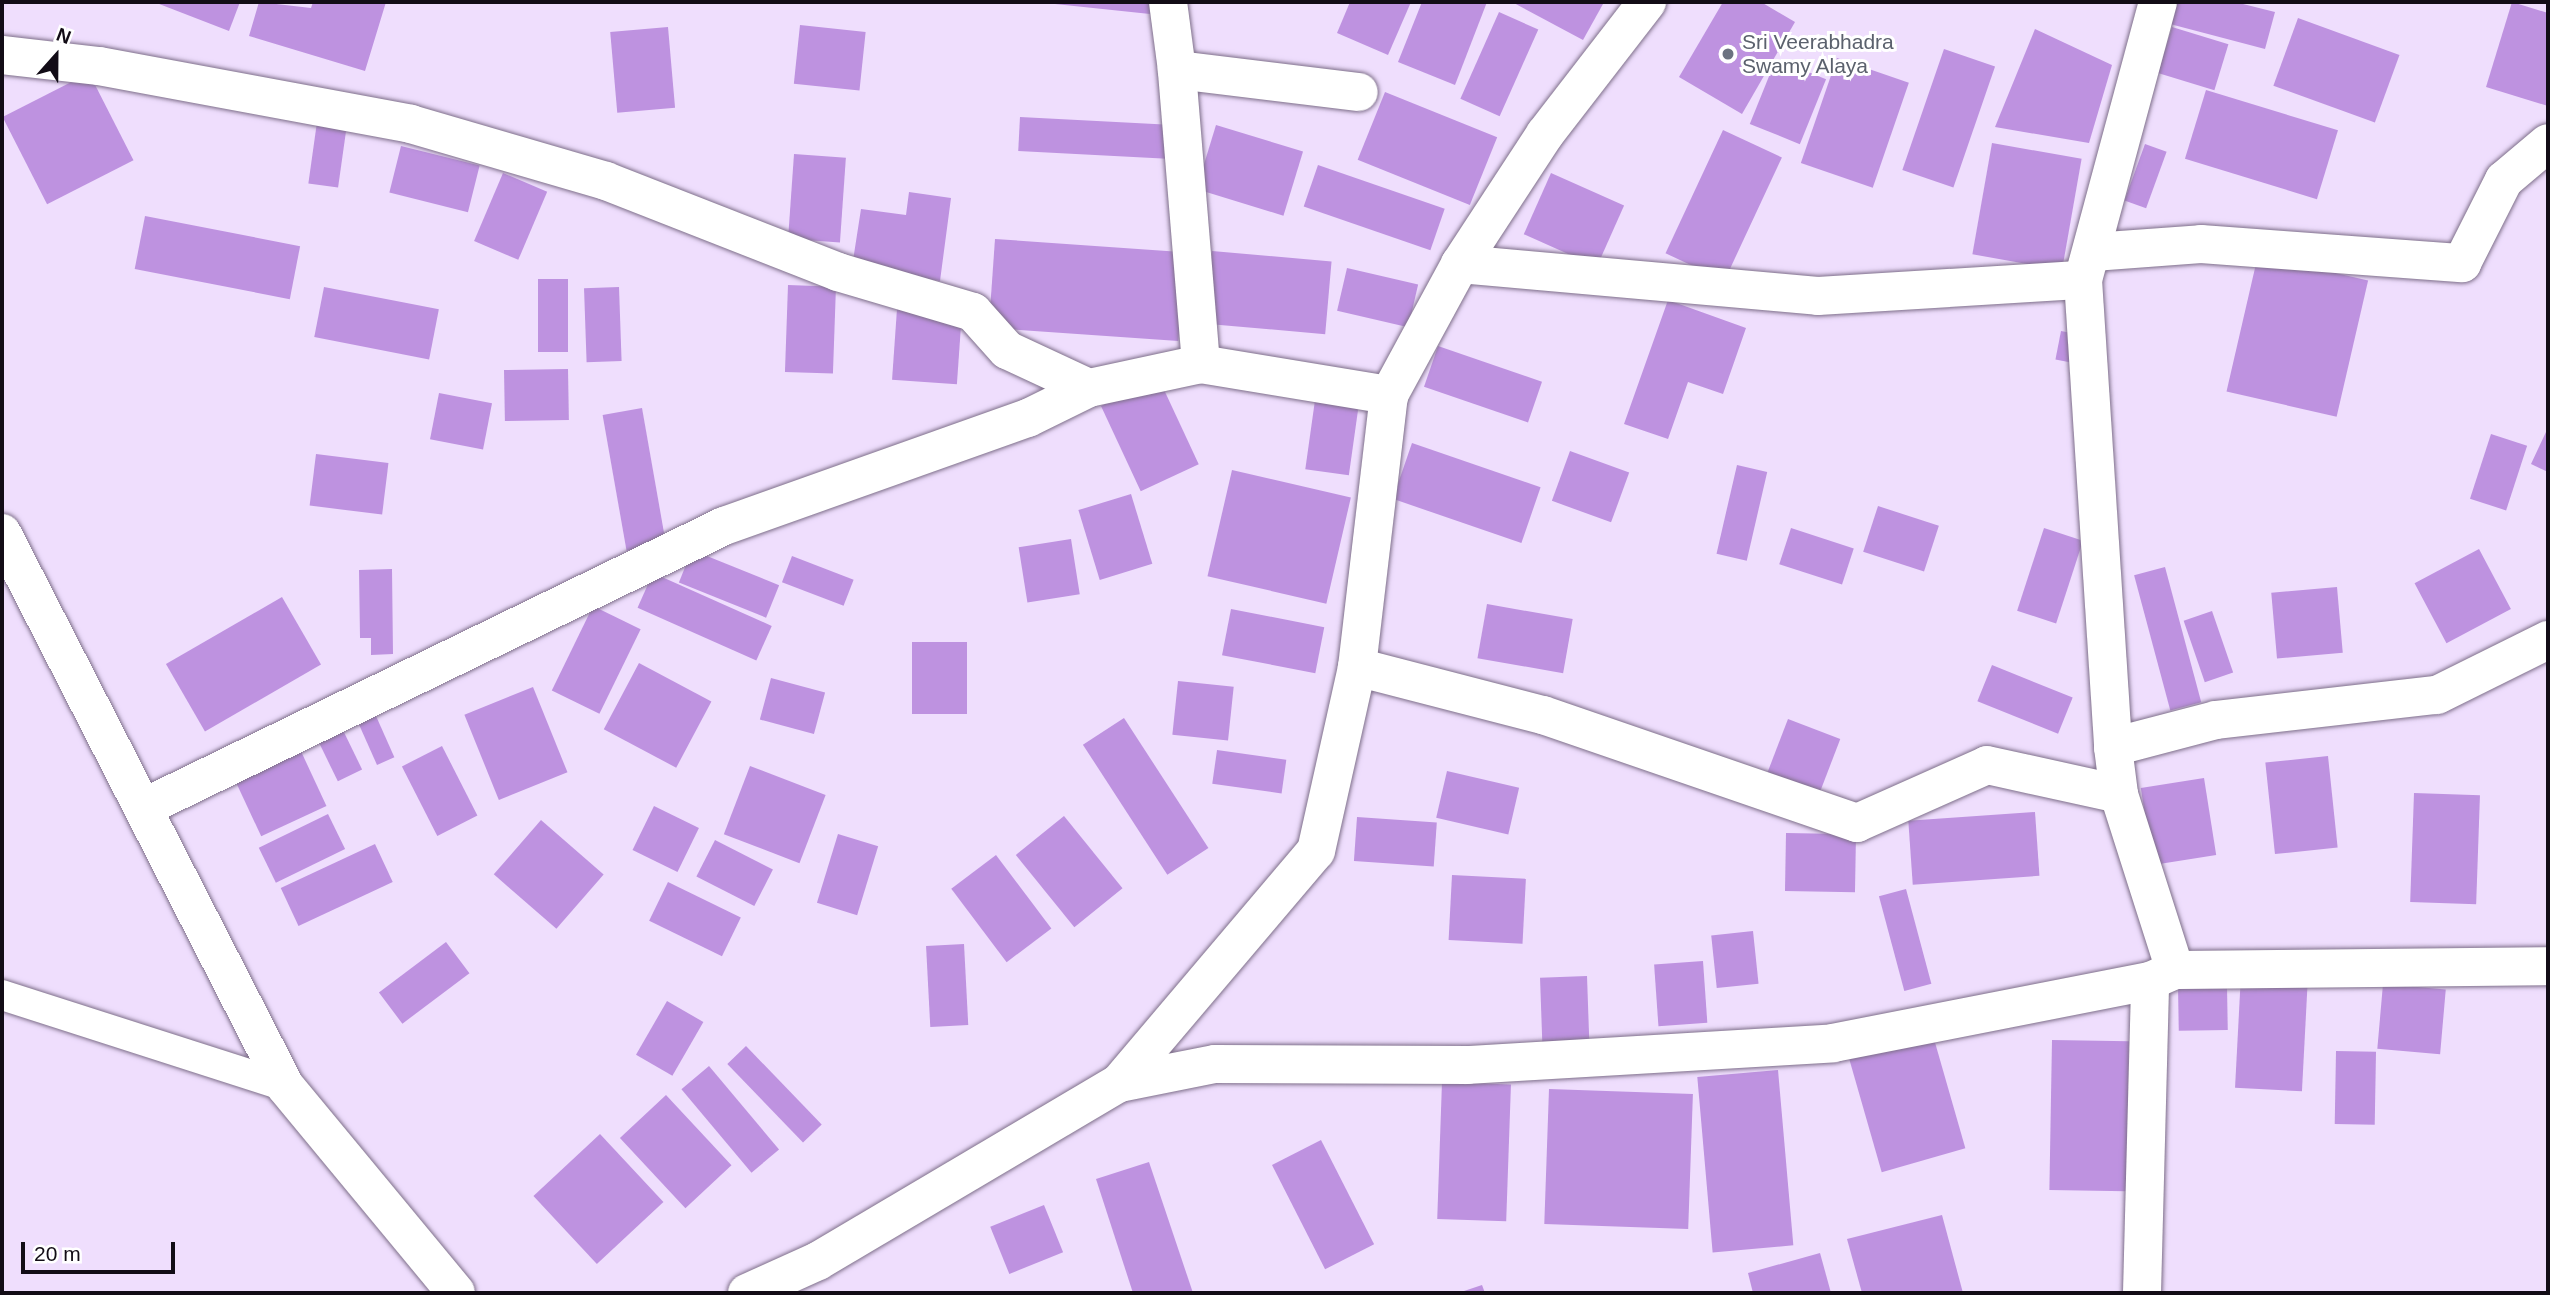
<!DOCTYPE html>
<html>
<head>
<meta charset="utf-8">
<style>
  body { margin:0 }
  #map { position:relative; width:2550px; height:1295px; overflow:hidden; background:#efdefd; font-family:Arial,sans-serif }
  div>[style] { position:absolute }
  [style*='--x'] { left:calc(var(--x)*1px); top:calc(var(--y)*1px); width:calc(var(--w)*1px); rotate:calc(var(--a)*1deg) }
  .building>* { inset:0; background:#be92e0; transform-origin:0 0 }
  .roads { filter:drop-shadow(0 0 2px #7e6f8a) drop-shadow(0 0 2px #7e6f8a) }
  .lane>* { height:30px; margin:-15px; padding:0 15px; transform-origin:15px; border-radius:15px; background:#fff }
  .street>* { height:38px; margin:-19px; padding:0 19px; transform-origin:19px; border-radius:19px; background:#fff }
  .primary>* { height:38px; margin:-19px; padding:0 19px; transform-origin:19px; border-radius:19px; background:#fff }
  .dots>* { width:19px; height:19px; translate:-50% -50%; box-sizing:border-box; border:4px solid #fff; border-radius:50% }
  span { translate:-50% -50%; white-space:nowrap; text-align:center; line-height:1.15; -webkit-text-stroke:6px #fff; paint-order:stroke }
  .worship-label { font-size:21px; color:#5b616d }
  .left { translate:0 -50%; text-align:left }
  .frame { position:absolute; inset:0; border:4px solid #120c16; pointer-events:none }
  .north { position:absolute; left:21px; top:21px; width:70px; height:70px; -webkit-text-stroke:5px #fff; paint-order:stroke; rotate:21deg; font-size:19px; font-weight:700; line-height:28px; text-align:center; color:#120c16 }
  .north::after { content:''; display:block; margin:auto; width:24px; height:32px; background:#120c16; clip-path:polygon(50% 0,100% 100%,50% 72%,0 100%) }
  .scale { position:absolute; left:21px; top:1242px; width:154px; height:32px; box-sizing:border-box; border:4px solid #120c16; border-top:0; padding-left:9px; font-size:21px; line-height:24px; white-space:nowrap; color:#120c16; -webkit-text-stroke:5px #fff; paint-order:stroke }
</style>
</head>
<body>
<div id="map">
  <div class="building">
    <i style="clip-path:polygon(154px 2px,240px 2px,229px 31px)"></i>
    <i style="clip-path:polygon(259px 2px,311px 8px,313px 2px,386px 2px,365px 71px,249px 36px)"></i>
    <i style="clip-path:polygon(1036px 2px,1151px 2px,1150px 14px)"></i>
    <i style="clip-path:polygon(1350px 2px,1411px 2px,1388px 55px,1337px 33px)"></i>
    <i style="clip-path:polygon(1422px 2px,1487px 2px,1455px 85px,1398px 62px)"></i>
    <i style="clip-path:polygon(1512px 2px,1598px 2px,1603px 4px,1583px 40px)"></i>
    <i style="clip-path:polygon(1723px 2px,1761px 2px,1795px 22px,1742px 114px,1679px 77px)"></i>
    <i style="clip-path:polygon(2175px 2px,2235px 2px,2275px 12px,2265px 49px,2170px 24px)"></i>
    <i style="clip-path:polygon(2512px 2px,2548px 13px,2548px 106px,2486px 87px)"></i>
    <i style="left:1499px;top:12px;width:43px;height:95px;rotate:24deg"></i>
    <i style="left:2298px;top:18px;width:108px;height:72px;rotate:20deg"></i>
    <i style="left:800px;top:25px;width:66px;height:59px;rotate:6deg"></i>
    <i style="left:668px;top:27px;width:81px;height:58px;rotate:85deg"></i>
    <i style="left:2172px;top:27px;width:59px;height:48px;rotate:17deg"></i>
    <i style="clip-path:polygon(2035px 29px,2112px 65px,2089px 143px,1995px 127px)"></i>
    <i style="left:1944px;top:49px;width:54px;height:128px;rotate:19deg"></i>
    <i style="left:1837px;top:58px;width:76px;height:111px;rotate:19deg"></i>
    <i style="left:1776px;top:59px;width:54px;height:70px;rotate:22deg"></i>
    <i style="left:89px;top:73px;width:98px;height:97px;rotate:63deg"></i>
    <i style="left:2206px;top:90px;width:138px;height:72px;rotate:17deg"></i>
    <i style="left:1385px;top:92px;width:121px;height:73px;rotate:22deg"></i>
    <i style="left:1020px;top:117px;width:149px;height:34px;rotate:3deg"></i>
    <i style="left:317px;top:122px;width:30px;height:62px;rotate:8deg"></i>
    <i style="left:1216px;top:125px;width:91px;height:67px;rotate:17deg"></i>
    <i style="left:1723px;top:130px;width:65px;height:136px;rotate:25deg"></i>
    <i style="left:1992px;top:143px;width:91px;height:113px;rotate:10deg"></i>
    <i style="left:2145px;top:144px;width:23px;height:60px;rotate:20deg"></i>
    <i style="left:401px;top:146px;width:81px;height:48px;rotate:14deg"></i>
    <i style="left:794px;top:154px;width:52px;height:85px;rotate:4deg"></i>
    <i style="left:1318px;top:165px;width:134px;height:44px;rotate:19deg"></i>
    <i style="left:503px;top:173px;width:48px;height:74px;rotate:23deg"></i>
    <i style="left:1551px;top:173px;width:80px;height:67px;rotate:24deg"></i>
    <i style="clip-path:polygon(909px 192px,951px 198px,940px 281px,852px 267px,861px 209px,906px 215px)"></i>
    <i style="left:145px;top:216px;width:158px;height:54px;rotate:11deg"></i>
    <i style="left:995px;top:239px;width:190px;height:89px;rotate:4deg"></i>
    <i style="left:1212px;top:251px;width:120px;height:73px;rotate:5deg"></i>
    <i style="left:2258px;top:255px;width:113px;height:140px;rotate:13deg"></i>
    <i style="left:1347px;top:268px;width:73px;height:44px;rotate:13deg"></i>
    <i style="left:538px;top:279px;width:30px;height:73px"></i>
    <i style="left:788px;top:285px;width:48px;height:87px;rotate:2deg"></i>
    <i style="left:324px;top:287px;width:117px;height:51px;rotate:11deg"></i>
    <i style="left:619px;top:287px;width:74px;height:35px;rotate:88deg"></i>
    <i style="clip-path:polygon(1668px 300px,1746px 328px,1723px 394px,1688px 382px,1668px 439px,1624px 424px)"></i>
    <i style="left:897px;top:309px;width:65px;height:71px;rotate:4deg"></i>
    <i style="left:2061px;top:331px;width:21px;height:29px;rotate:11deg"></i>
    <i style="left:1438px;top:346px;width:110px;height:43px;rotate:19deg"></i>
    <i style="left:568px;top:369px;width:51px;height:64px;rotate:89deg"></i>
    <i style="left:1159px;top:379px;width:94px;height:64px;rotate:65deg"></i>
    <i style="left:439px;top:393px;width:54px;height:47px;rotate:11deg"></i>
    <i style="left:1316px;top:393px;width:44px;height:77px;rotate:8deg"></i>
    <i style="left:642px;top:408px;width:138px;height:40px;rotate:80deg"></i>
    <i style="clip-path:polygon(2546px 432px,2548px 433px,2548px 472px,2531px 464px)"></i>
    <i style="left:2491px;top:434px;width:38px;height:68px;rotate:18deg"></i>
    <i style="left:1412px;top:443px;width:136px;height:59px;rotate:19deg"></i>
    <i style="left:1570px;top:451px;width:63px;height:53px;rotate:20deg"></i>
    <i style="left:316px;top:454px;width:73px;height:52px;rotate:7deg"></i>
    <i style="left:1737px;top:465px;width:31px;height:91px;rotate:13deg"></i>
    <i style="left:1232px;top:470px;width:122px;height:109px;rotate:13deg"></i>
    <i style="left:1131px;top:494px;width:73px;height:55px;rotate:73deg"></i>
    <i style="left:1878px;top:506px;width:64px;height:48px;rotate:18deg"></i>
    <i style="left:1791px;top:528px;width:66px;height:38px;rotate:18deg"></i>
    <i style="left:2044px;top:528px;width:41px;height:87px;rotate:18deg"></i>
    <i style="left:1071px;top:539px;width:56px;height:53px;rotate:81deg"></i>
    <i style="left:2479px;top:549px;width:68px;height:73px;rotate:62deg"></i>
    <i style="left:692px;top:550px;width:94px;height:35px;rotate:22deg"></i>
    <i style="left:792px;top:556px;width:66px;height:28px;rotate:21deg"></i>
    <i style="left:2165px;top:567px;width:140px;height:32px;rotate:75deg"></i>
    <i style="clip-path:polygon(392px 569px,393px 654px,371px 655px,371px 638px,360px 638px,359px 570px)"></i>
    <i style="left:653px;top:573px;width:130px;height:38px;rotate:24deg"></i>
    <i style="left:2337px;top:587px;width:66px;height:66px;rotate:85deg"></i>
    <i style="left:282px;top:597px;width:78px;height:134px;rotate:60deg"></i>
    <i style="left:1487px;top:604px;width:87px;height:55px;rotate:10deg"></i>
    <i style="left:593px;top:606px;width:53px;height:94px;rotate:26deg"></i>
    <i style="left:1231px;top:609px;width:95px;height:47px;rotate:11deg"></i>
    <i style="left:2212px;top:611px;width:65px;height:30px;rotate:71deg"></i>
    <i style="left:912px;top:642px;width:55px;height:72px"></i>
    <i style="left:639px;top:663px;width:82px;height:75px;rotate:28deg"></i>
    <i style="left:1992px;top:665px;width:87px;height:39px;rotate:22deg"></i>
    <i style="left:771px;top:678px;width:56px;height:43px;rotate:15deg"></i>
    <i style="left:1178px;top:681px;width:56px;height:54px;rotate:6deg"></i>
    <i style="left:533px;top:687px;width:92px;height:74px;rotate:68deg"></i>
    <i style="left:372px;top:707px;width:55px;height:19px;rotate:66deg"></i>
    <i style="left:1124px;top:718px;width:155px;height:49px;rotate:57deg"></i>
    <i style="left:1788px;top:719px;width:56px;height:65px;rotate:21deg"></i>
    <i style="left:338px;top:720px;width:55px;height:27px;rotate:64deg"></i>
    <i style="left:442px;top:746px;width:78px;height:45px;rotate:63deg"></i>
    <i style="left:299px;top:747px;width:65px;height:72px;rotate:65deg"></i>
    <i style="left:1217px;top:750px;width:70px;height:34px;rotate:8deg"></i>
    <i style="left:2328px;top:756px;width:92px;height:63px;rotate:84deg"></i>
    <i style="left:750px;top:766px;width:81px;height:73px;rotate:21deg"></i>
    <i style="left:1447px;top:771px;width:74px;height:48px;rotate:13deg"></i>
    <i style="left:2204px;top:778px;width:78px;height:64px;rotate:81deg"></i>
    <i style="left:2414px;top:793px;width:66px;height:109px;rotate:2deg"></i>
    <i style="left:654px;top:806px;width:50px;height:49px;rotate:26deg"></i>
    <i style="left:2035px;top:812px;width:64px;height:127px;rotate:86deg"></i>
    <i style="left:328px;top:814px;width:39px;height:77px;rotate:64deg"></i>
    <i style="left:1064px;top:816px;width:93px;height:62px;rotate:51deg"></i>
    <i style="left:1357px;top:817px;width:80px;height:44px;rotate:4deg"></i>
    <i style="left:541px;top:820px;width:83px;height:72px;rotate:41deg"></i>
    <i style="left:1786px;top:833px;width:70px;height:58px;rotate:1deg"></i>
    <i style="left:838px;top:834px;width:42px;height:72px;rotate:17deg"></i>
    <i style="left:715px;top:840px;width:65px;height:41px;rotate:27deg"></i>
    <i style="left:375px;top:844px;width:42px;height:104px;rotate:65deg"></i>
    <i style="left:996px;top:855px;width:92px;height:56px;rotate:53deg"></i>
    <i style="left:1452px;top:875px;width:74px;height:65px;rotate:3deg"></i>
    <i style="left:668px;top:882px;width:81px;height:43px;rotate:26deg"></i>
    <i style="left:1906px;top:889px;width:98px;height:28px;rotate:75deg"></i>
    <i style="left:1753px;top:931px;width:53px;height:42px;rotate:84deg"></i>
    <i style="left:446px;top:942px;width:39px;height:84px;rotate:53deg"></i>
    <i style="left:964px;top:944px;width:81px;height:38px;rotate:87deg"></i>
    <i style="left:1703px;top:961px;width:62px;height:49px;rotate:86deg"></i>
    <i style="left:2241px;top:974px;width:67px;height:114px;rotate:3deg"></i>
    <i style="left:1587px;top:976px;width:72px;height:47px;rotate:88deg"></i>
    <i style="left:2383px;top:984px;width:63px;height:65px;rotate:5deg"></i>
    <i style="left:2227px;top:986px;width:44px;height:49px;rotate:89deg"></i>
    <i style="left:667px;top:1001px;width:42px;height:62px;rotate:30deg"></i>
    <i style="left:1932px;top:1032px;width:121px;height:87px;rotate:74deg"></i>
    <i style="left:2052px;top:1040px;width:77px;height:150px;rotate:1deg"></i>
    <i style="left:746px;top:1046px;width:109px;height:26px;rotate:46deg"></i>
    <i style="left:2336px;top:1051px;width:40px;height:73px;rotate:1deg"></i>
    <i style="left:709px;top:1066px;width:109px;height:36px;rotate:50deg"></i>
    <i style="left:1778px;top:1070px;width:176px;height:81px;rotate:85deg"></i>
    <i style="left:1442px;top:1082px;width:69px;height:137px;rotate:2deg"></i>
    <i style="left:1549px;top:1089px;width:144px;height:135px;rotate:2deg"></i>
    <i style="left:666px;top:1095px;width:96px;height:63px;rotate:47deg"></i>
    <i style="left:600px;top:1134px;width:93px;height:91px;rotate:47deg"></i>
    <i style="left:1321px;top:1140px;width:117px;height:55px;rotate:63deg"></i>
    <i style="clip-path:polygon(1149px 1162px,1193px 1293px,1133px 1293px,1096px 1179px)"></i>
    <i style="left:1044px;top:1205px;width:51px;height:58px;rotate:68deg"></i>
    <i style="clip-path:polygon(1942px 1215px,1963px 1293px,1862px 1293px,1847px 1239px)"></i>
    <i style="clip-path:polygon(1820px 1253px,1831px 1293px,1753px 1293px,1748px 1273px)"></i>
    <i style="clip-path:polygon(1482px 1285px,1485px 1293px,1458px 1293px)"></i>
  </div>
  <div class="roads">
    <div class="lane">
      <i style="--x:2;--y:995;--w:297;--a:17.8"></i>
    </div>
    <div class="street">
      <i style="--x:1168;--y:2;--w:69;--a:82.5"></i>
      <i style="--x:1177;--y:70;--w:183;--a:6.9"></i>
      <i style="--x:2;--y:55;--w:98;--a:6.5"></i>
      <i style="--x:99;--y:66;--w:317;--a:10.5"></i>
      <i style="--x:411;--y:124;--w:203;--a:16.3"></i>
      <i style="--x:606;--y:181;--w:249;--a:21.4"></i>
      <i style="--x:838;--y:272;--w:141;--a:16.5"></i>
      <i style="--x:973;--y:312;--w:51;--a:48.2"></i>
      <i style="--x:1007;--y:350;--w:90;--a:24.9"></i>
      <i style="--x:2093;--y:252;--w:108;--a:-4.2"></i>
      <i style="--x:2201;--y:244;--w:262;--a:4.2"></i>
      <i style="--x:2462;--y:263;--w:93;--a:-63.2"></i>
      <i style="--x:2504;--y:180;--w:57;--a:-40.1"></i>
      <i style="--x:1460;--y:264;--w:359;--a:5.1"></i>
      <i style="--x:1818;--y:296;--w:265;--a:-3.5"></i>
      <i style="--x:2083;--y:280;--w:288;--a:-74.9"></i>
      <i style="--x:2083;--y:280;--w:468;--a:86.3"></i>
      <i style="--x:1201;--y:364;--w:191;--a:9.4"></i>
      <i style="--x:1357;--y:667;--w:192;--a:14.5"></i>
      <i style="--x:1543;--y:715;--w:332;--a:19"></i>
      <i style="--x:1857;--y:823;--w:142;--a:-24"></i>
      <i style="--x:1987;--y:765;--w:135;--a:12.4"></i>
      <i style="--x:143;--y:808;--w:646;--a:-25.89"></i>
      <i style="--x:724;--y:526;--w:323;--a:-19.6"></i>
      <i style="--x:1028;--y:418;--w:68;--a:-26.2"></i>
      <i style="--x:1089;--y:388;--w:115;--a:-12.1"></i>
      <i style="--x:1201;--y:364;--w:295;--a:-94.7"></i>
      <i style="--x:2175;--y:970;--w:373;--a:-0.6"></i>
      <i style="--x:1119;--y:1083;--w:304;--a:-49.7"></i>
      <i style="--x:1316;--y:851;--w:189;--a:-77.4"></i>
      <i style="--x:1357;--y:667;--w:274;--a:-83.3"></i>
      <i style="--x:1389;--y:395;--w:149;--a:-61.5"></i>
      <i style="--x:1460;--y:264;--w:155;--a:-56.8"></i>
      <i style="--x:1545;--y:134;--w:167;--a:-52.3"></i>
      <i style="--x:747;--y:1293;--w:78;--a:-24.3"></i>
      <i style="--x:818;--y:1261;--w:350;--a:-30.6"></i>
      <i style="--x:1119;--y:1083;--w:98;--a:-11.2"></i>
      <i style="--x:1215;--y:1064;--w:253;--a:0.2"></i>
      <i style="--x:1468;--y:1065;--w:366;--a:-3.4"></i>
      <i style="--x:1833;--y:1043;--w:323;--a:-11.1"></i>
      <i style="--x:2150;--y:981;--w:27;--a:-24"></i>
      <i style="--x:2175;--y:970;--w:185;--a:-107.7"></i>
      <i style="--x:2119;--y:794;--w:47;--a:-97.3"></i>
      <i style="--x:2113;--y:747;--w:106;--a:-14.7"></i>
      <i style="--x:2216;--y:720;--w:222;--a:-6.5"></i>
      <i style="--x:2437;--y:695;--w:124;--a:-26.4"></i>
      <i style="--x:2142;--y:1293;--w:312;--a:-88.5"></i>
    </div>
    <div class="primary">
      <i style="--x:2;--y:533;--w:621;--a:62.9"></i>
      <i style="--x:285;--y:1086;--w:268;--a:50.4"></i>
    </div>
  </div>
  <div class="dots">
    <i style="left:1728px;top:54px;background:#6b7280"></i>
  </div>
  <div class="worship-label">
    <span class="left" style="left:1742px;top:54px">Sri Veerabhadra<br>Swamy Alaya</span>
  </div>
  <div class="frame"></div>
  <div class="north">N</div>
  <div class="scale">20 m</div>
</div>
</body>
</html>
